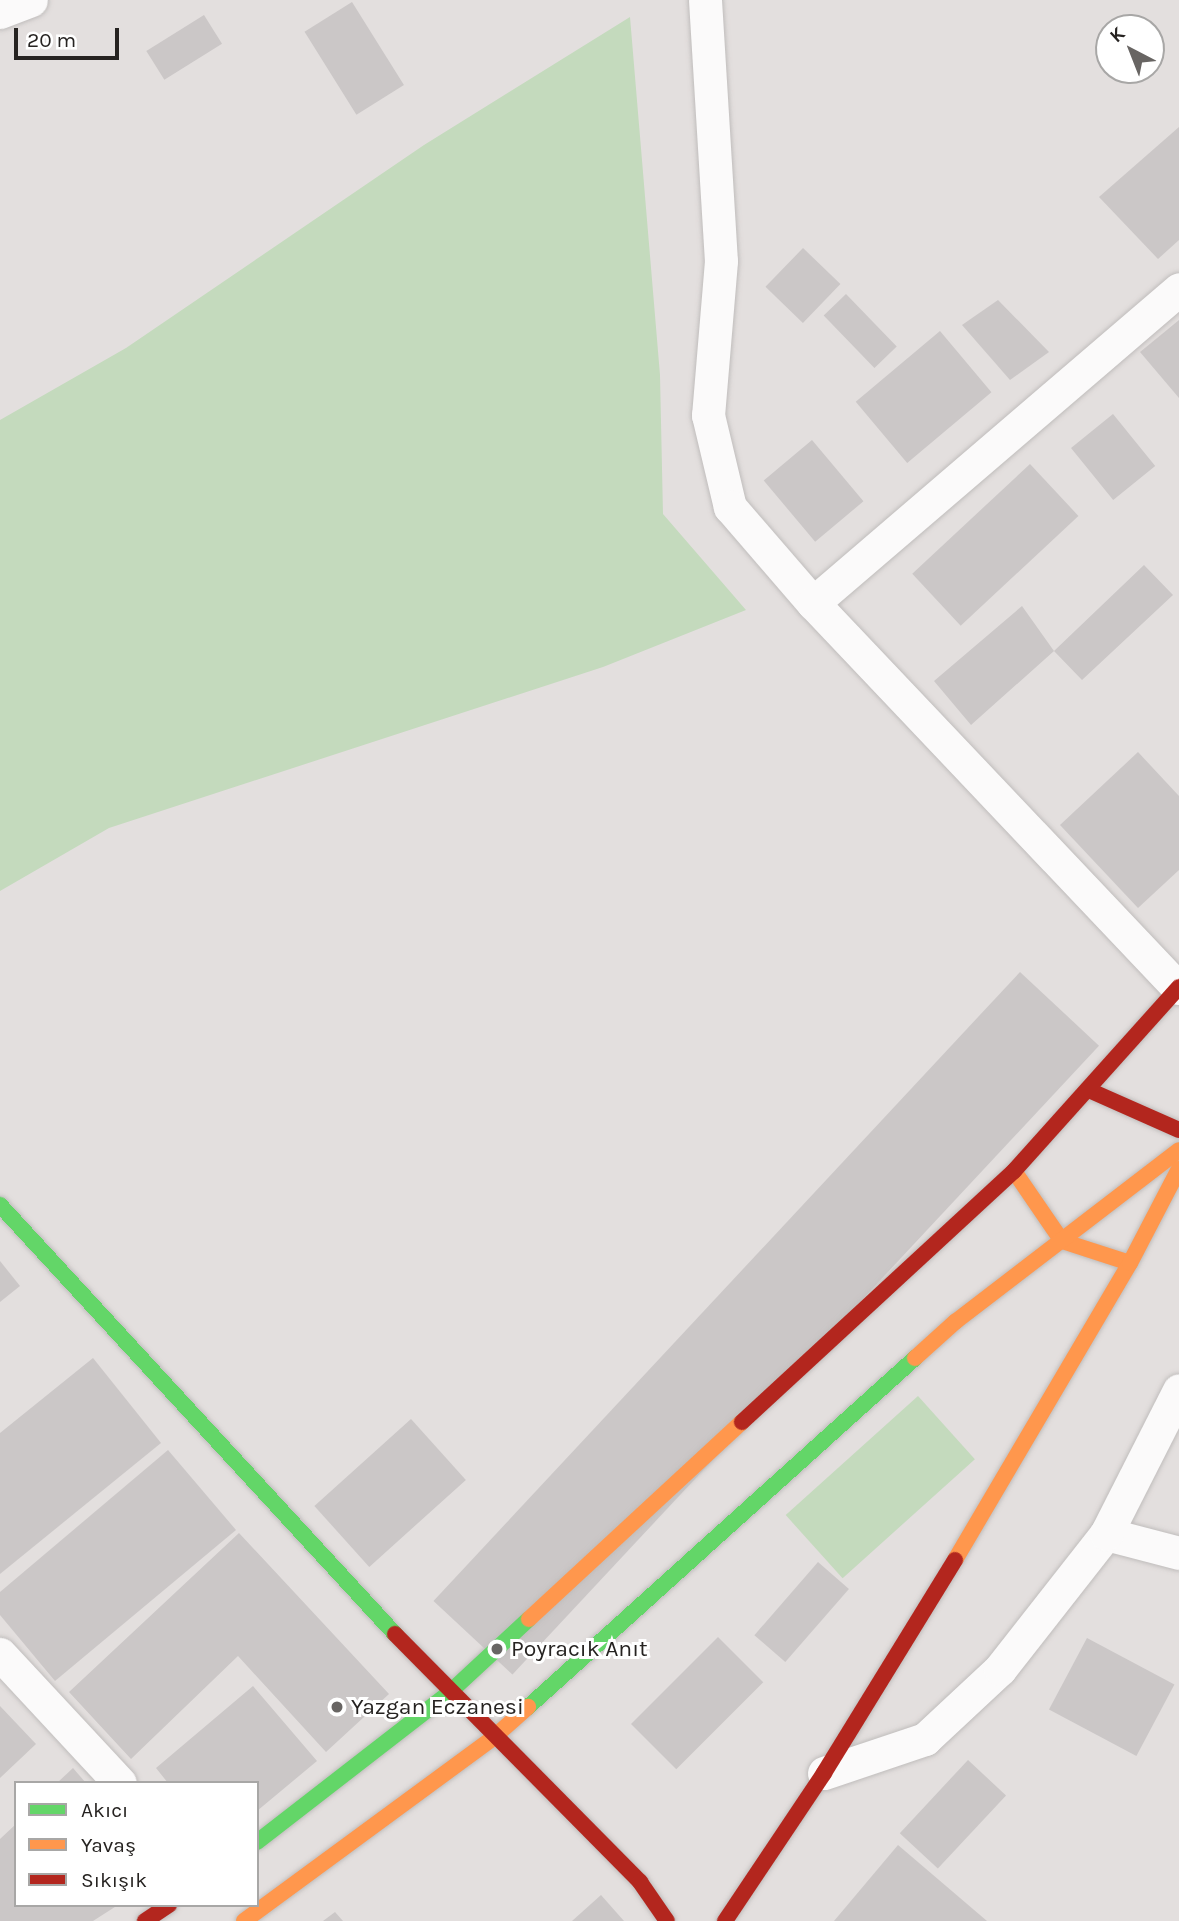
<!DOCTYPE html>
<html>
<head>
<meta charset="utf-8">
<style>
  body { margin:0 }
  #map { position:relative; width:1179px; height:1921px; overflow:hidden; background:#e3dfde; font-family:Karla,sans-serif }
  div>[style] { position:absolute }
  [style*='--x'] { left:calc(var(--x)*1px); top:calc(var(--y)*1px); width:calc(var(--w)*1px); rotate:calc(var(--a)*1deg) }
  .green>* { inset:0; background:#c4dabd; transform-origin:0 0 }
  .building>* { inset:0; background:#cbc7c7; transform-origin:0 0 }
  .roads { filter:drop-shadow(0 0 2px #c0bdbc) drop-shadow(0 0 2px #c0bdbc) }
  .street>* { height:33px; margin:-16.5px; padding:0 16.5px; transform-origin:16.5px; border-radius:16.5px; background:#fbfafa }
  .fast>* { height:16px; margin:-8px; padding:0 8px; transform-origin:8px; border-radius:8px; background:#63d668 }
  .slow>* { height:16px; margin:-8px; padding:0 8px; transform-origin:8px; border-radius:8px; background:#ff974d }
  .jam>* { height:16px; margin:-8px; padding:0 8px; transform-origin:8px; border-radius:8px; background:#b3261e }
  .dots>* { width:19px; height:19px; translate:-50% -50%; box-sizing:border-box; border:4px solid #fff; border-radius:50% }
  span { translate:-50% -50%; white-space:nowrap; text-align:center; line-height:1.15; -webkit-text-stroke:6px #fff; paint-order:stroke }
  .poi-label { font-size:23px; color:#262321 }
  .left { translate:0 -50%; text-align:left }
  .legend { position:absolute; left:14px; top:1781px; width:245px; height:126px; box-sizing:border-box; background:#fff; border:2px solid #a8a7a6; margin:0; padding:9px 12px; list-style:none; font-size:21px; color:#262321 }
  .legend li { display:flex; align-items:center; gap:14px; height:35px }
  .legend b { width:35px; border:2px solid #a8a7a6 }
  .north { position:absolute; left:1095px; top:14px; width:70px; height:70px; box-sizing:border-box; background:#fff; border:2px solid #a8a7a6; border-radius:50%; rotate:318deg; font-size:19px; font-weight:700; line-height:28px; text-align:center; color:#262321 }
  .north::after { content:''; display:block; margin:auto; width:24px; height:32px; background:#686563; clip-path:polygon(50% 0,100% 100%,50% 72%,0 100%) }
  .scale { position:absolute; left:14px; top:28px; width:105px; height:32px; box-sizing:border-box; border:4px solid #262321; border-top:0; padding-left:9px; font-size:21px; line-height:24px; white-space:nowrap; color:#262321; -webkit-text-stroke:5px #fff; paint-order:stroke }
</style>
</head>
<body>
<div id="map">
  <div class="green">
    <i style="clip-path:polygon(630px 17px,660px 375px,663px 514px,746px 610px,603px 667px,109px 828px,0 891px,0 420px,126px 348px,424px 145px)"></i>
    <i style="left:918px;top:1396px;width:85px;height:178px;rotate:48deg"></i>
  </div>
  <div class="building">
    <i style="left:352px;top:2px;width:98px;height:56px;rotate:58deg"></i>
    <i style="left:204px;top:15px;width:34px;height:68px;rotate:58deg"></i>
    <i style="clip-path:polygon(1179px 127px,1179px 240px,1158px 259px,1099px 197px)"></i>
    <i style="left:803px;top:248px;width:52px;height:54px;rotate:44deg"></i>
    <i style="left:846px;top:294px;width:73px;height:31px;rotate:46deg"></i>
    <i style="clip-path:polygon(998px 300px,1049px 352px,1010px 380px,962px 325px)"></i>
    <i style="clip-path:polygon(1179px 320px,1179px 398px,1140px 352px)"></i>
    <i style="left:940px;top:331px;width:80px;height:110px;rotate:50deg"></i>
    <i style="left:1113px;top:414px;width:67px;height:54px;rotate:51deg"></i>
    <i style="left:812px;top:440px;width:80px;height:63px;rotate:50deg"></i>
    <i style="left:1030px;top:464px;width:71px;height:161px;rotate:47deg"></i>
    <i style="clip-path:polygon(1144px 565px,1173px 595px,1082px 680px,1054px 651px,971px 725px,934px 681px,1022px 606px,1054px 651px)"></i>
    <i style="clip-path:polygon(1138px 752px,1179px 796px,1179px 870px,1138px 908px,1060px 825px)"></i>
    <i style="left:1020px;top:972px;width:108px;height:860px;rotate:43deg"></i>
    <i style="clip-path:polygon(0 1261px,20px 1286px,0 1302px)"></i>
    <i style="clip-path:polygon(93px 1358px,161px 1443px,0 1574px,0 1433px)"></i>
    <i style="left:411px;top:1419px;width:82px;height:130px;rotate:48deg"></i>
    <i style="clip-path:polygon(168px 1450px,236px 1530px,55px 1681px,0 1615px,0 1592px)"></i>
    <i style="clip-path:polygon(239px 1533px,389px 1694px,326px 1752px,238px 1656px,131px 1759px,69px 1692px)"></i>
    <i style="left:818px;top:1562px;width:41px;height:97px;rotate:41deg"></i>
    <i style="left:718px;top:1637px;width:64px;height:123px;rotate:45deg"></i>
    <i style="left:1087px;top:1638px;width:99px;height:81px;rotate:28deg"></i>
    <i style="clip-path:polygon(253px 1686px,317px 1761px,257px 1811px,257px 1783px,168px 1783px,156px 1768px)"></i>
    <i style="clip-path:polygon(0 1706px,36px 1744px,0 1778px)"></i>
    <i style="left:968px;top:1760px;width:52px;height:100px;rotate:43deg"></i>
    <i style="clip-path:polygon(73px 1768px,86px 1783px,57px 1783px)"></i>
    <i style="clip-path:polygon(16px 1824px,16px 1905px,118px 1905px,93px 1921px,0 1921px,0 1839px)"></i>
    <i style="clip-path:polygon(898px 1845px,987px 1921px,834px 1921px)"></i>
    <i style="clip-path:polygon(601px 1895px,624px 1921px,572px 1921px)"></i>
    <i style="clip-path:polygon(335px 1912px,343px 1921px,323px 1921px)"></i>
  </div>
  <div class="roads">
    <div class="street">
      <i style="--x:705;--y:0;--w:261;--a:86.5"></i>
      <i style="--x:721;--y:261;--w:155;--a:94.8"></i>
      <i style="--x:708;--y:415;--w:95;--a:76.6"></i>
      <i style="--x:730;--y:507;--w:127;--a:49.2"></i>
      <i style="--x:0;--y:12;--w:33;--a:-21"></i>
      <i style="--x:1178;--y:988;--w:531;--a:-133.47"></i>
      <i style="--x:813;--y:603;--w:482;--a:-40.6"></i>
      <i style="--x:1106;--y:1534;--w:75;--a:14.6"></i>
      <i style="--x:0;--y:1654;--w:176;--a:47.1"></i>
      <i style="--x:824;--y:1773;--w:107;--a:-18.6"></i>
      <i style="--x:925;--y:1739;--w:103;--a:-43"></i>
      <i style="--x:1000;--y:1669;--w:172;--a:-51.9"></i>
      <i style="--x:1106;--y:1534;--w:161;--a:-63.1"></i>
    </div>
    <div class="fast">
      <i style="--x:0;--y:1205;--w:583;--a:47.36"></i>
      <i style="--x:528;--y:1707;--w:521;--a:-42.04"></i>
      <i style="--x:257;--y:1842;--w:243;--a:-37.8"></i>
      <i style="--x:449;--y:1693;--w:109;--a:-42.8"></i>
    </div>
    <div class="slow">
      <i style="--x:1014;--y:1171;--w:85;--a:55.6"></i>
      <i style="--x:1062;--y:1241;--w:71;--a:17.9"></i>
      <i style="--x:915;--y:1358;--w:54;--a:-42"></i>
      <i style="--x:955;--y:1322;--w:282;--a:-37.5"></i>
      <i style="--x:955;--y:1560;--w:345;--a:-59.5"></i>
      <i style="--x:1130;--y:1263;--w:106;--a:-62.5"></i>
      <i style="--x:529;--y:1619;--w:290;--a:-42.8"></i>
      <i style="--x:244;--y:1921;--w:309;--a:-36.3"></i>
      <i style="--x:493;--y:1738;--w:47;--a:-41.5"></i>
    </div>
    <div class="jam">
      <i style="--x:1091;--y:1091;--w:96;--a:23.9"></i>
      <i style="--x:742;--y:1422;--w:370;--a:-42.7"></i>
      <i style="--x:1014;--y:1171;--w:247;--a:-48.1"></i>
      <i style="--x:395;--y:1634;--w:349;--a:45.3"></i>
      <i style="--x:640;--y:1882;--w:47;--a:55.3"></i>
      <i style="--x:145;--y:1921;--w:29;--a:-34"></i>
      <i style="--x:725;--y:1921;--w:178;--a:-56.2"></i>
      <i style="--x:824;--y:1773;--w:250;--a:-58.4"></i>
    </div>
  </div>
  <div class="dots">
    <i style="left:497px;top:1649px;background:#686563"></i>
    <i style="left:337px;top:1707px;background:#686563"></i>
  </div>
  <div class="poi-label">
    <span class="left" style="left:511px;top:1649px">Poyracık Anıt</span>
    <span class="left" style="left:351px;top:1707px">Yazgan Eczanesi</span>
  </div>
  <ul class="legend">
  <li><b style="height:9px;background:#63d668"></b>Akıcı</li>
  <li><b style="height:9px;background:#ff974d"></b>Yavaş</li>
  <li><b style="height:9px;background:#b3261e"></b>Sıkışık</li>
  </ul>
  <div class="north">K</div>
  <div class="scale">20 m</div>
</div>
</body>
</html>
